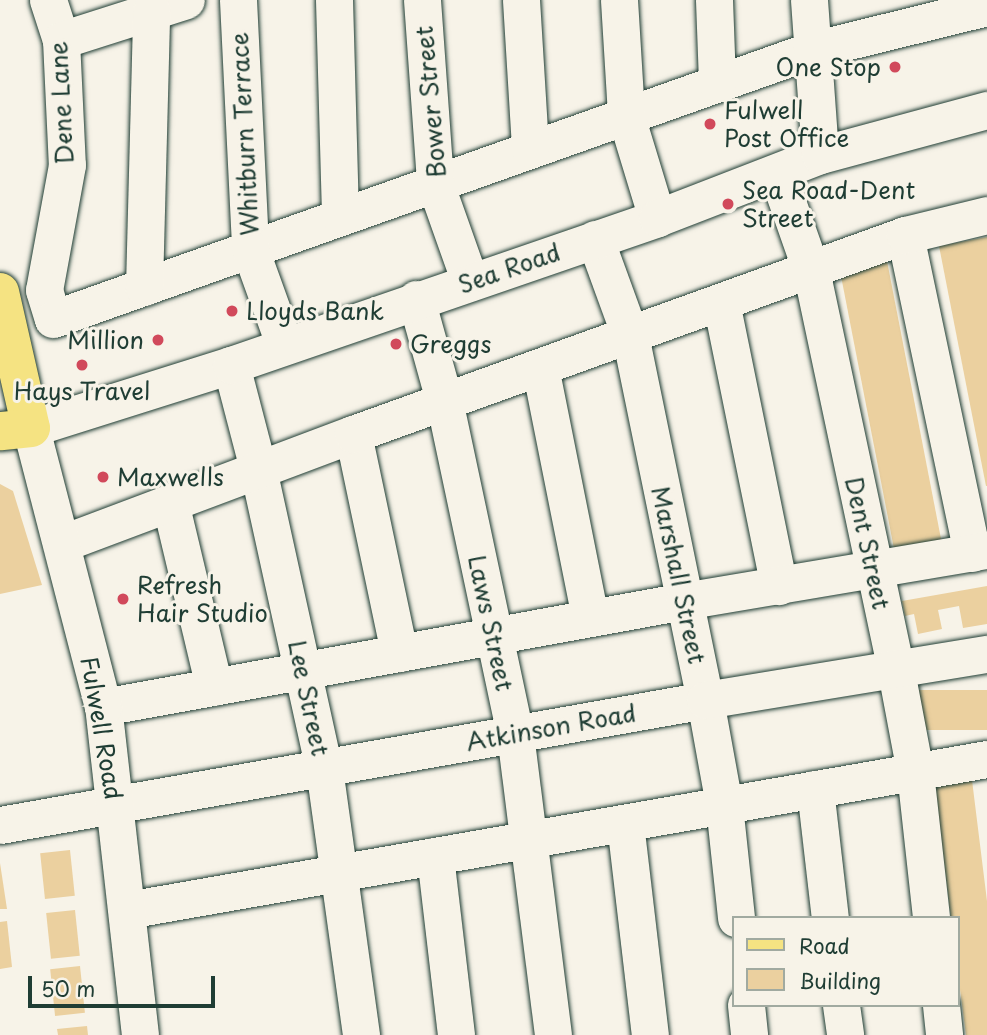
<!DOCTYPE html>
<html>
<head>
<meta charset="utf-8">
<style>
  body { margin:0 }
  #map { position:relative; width:987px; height:1035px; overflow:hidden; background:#f7f3e8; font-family:"Playpen Sans",sans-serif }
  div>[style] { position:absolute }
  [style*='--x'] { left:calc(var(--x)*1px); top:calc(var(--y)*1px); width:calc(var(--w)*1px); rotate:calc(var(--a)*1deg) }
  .building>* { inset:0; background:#ebd09f; transform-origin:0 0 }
  .roads { filter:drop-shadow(0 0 2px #1f3d34) drop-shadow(0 0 2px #1f3d34) }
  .minor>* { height:37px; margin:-18.5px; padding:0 18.5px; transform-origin:18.5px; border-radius:18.5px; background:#f7f3e8 }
  .major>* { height:38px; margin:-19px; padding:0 19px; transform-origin:19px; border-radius:19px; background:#f5e382 }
  .dots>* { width:19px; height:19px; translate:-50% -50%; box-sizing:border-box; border:4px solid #f7f3e8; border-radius:50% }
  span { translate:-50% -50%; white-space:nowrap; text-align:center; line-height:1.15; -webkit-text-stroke:6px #f7f3e8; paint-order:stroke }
  .poi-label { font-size:24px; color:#1f3d34 }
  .right { translate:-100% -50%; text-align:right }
  .left { translate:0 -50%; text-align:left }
  .street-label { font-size:24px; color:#1f3d34 }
  .legend { position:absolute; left:732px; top:916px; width:228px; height:91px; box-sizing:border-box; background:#f7f3e8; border:2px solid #a1aaa0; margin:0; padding:9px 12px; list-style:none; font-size:21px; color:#1f3d34 }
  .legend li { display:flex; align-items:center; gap:14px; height:35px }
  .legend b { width:35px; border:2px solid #a1aaa0 }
  .scale { position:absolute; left:28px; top:976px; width:187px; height:32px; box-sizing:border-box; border:4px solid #1f3d34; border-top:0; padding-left:9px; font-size:21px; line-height:24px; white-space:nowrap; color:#1f3d34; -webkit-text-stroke:5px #f7f3e8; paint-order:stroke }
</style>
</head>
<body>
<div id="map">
  <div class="building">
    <i style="clip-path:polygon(987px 237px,987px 486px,986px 486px,939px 246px)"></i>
    <i style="left:887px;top:261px;width:286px;height:48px;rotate:79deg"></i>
    <i style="clip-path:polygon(0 484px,13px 491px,42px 585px,0 594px)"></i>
    <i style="clip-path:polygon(987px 586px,987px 624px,963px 628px,959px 606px,938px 610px,942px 629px,918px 634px,914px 614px,905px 616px,902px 601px)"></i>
    <i style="left:987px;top:690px;width:40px;height:68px;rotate:90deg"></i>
    <i style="clip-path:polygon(971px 772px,987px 901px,987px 1035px,966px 1035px,957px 967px,957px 918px,951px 918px,933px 777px)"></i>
    <i style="left:70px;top:850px;width:46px;height:30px;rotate:84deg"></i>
    <i style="clip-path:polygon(0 863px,7px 909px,0 909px)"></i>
    <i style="left:75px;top:910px;width:46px;height:29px;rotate:84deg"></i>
    <i style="clip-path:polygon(7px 921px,12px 967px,0 969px,0 922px)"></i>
    <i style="left:80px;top:966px;width:47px;height:30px;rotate:84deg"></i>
    <i style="clip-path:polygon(87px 1026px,88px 1035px,58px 1035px,57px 1029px)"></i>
  </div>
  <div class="roads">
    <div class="minor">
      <i style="--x:48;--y:0;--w:42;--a:72"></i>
      <i style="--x:61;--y:40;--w:125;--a:87.3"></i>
      <i style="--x:67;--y:165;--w:127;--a:100.4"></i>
      <i style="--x:44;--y:290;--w:30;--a:73"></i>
      <i style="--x:53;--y:319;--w:805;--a:-19.52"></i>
      <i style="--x:812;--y:50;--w:180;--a:-13.8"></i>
      <i style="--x:238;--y:0;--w:249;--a:87.2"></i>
      <i style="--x:250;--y:249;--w:103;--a:70.2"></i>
      <i style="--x:334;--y:0;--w:216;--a:88.4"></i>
      <i style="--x:422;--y:0;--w:183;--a:85.9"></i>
      <i style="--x:435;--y:183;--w:105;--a:70.5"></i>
      <i style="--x:521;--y:0;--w:149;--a:86.5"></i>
      <i style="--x:619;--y:0;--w:116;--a:86.5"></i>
      <i style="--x:626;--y:116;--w:107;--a:73.1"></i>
      <i style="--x:714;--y:0;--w:83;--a:87.9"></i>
      <i style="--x:809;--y:0;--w:155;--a:85.9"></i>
      <i style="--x:61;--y:40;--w:131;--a:-17.7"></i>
      <i style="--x:777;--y:173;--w:103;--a:70.7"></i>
      <i style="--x:811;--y:270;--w:410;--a:78"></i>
      <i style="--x:896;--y:671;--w:103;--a:79.3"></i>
      <i style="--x:915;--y:772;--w:147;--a:83.7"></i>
      <i style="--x:905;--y:235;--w:325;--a:78.1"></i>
      <i style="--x:595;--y:239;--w:102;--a:70"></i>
      <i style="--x:630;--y:335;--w:373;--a:78.4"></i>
      <i style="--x:705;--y:700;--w:107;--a:79.7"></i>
      <i style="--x:724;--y:805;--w:114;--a:83.9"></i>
      <i style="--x:144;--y:287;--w:276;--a:-88.5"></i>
      <i style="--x:416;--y:299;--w:105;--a:74.5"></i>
      <i style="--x:444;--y:400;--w:341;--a:78"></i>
      <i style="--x:515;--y:734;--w:303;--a:82.8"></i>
      <i style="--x:721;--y:302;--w:290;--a:78.5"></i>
      <i style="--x:231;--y:365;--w:107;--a:75.4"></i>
      <i style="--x:258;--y:469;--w:306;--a:77.6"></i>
      <i style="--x:324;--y:768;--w:270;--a:82.1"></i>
      <i style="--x:540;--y:367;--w:256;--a:78.7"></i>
      <i style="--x:353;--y:434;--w:224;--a:78.1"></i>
      <i style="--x:170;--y:502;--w:190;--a:76.6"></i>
      <i style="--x:63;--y:543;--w:310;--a:-20.6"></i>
      <i style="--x:353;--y:434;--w:587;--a:-19.82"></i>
      <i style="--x:905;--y:235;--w:84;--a:-13.7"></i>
      <i style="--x:103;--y:707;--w:591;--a:-10.34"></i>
      <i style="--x:684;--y:601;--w:307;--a:-9.6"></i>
      <i style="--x:815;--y:789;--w:130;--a:83.4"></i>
      <i style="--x:625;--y:823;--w:213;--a:83.3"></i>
      <i style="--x:0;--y:825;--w:716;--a:-10.05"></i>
      <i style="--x:705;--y:700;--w:286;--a:-9.3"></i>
      <i style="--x:435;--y:856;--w:180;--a:83.3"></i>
      <i style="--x:127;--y:910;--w:873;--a:-9.96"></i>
      <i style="--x:746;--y:1005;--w:30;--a:84"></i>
      <i style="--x:841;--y:1005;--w:30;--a:82"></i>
      <i style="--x:941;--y:1005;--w:30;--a:84"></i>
      <i style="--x:140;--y:1035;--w:330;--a:-96.4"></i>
      <i style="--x:103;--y:707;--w:288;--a:-104.5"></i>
      <i style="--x:31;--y:428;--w:210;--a:-17.5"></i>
      <i style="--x:231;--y:365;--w:451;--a:-19"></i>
      <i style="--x:657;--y:218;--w:175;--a:-21.1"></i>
      <i style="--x:820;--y:155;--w:173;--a:-15.1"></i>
    </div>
    <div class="major">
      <i style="--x:0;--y:292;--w:139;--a:77.2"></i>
      <i style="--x:31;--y:428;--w:31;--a:174"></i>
    </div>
  </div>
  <div class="dots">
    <i style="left:895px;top:67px;background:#d1495b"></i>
    <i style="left:710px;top:124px;background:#d1495b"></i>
    <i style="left:728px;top:204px;background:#d1495b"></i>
    <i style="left:232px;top:311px;background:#d1495b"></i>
    <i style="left:158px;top:340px;background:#d1495b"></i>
    <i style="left:396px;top:344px;background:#d1495b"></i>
    <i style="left:82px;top:365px;background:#d1495b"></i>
    <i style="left:103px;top:477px;background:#d1495b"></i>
    <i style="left:123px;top:599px;background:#d1495b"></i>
  </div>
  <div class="poi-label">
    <span class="right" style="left:881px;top:67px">One Stop</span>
    <span class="left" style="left:724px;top:124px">Fulwell<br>Post Office</span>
    <span class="left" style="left:742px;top:204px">Sea Road-Dent<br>Street</span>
    <span class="left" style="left:246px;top:311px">Lloyds Bank</span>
    <span class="right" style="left:144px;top:340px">Million</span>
    <span class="left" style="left:410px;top:344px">Greggs</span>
    <span style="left:82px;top:391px">Hays Travel</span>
    <span class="left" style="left:117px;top:477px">Maxwells</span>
    <span class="left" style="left:137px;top:599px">Refresh<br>Hair Studio</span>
  </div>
  <div class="street-label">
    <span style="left:430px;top:102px;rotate:-95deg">Bower Street</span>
    <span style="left:61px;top:103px;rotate:-93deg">Dene Lane</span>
    <span style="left:244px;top:134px;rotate:-93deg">Whitburn Terrace</span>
    <span style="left:509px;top:268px;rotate:-19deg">Sea Road</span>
    <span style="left:868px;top:543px;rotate:78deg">Dent Street</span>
    <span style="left:679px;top:575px;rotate:78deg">Marshall Street</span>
    <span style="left:491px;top:623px;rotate:78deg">Laws Street</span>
    <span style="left:309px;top:698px;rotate:78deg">Lee Street</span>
    <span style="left:551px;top:727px;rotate:-10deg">Atkinson Road</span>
    <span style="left:102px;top:728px;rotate:80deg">Fulwell Road</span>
  </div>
  <ul class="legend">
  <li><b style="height:9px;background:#f5e382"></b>Road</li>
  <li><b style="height:19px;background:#ebd09f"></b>Building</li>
  </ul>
  <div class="scale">50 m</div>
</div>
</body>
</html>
